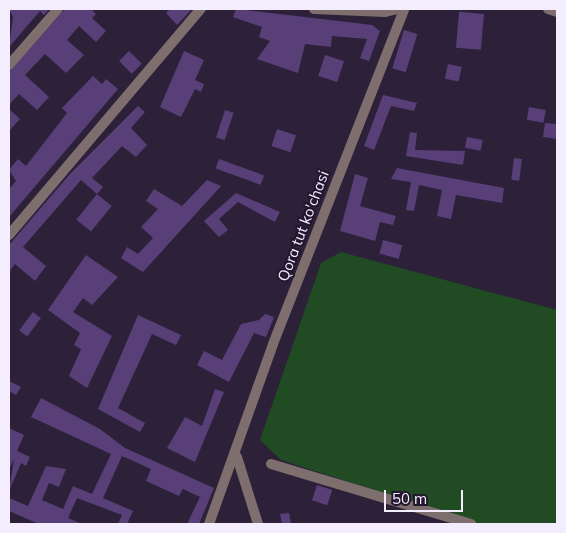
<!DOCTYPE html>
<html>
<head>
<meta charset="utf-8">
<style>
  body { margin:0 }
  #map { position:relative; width:566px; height:533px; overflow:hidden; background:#2c2139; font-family:Mulish,sans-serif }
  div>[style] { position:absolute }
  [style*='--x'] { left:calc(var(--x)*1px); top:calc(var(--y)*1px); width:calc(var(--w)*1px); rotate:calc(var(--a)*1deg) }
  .green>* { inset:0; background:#214b23 }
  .building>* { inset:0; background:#583f78; transform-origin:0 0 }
  .minor>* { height:10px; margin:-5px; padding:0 5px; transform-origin:5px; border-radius:5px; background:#7e6e6d }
  .tertiary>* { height:10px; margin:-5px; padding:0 5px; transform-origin:5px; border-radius:5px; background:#7e6e6d }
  span { translate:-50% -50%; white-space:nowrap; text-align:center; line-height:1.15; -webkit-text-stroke:4px #22172e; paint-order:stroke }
  .street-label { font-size:15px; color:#f4edfe }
  .frame { position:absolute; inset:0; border:10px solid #f4edfe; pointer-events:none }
  .scale { position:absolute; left:384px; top:490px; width:79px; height:22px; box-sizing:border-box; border:2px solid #f4edfe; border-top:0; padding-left:6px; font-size:15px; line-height:18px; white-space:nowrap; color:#f4edfe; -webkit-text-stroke:4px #22172e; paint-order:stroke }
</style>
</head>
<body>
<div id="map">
  <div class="green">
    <i style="clip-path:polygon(341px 252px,557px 310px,557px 524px,479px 524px,281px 460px,260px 440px,321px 263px)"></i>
  </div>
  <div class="building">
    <i style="clip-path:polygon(9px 9px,49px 9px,44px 15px,40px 11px,9px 47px,13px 17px)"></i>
    <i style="clip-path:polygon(65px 9px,91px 9px,96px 14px,92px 18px,106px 31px,96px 42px,79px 26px,67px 40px,84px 55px,66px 73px,45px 54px,25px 75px,49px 97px,37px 110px,19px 94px,9px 105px,9px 72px)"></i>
    <i style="clip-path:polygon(170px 9px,192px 9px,177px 25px,166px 13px)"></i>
    <i style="clip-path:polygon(236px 9px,372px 25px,380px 31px,369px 61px,360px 58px,367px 39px,332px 36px,331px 47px,305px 44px,298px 73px,257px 59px,270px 41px,259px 37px,262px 27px,233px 17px)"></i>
    <i style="left:484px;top:14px;width:36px;height:25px;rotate:95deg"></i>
    <i style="left:404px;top:30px;width:14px;height:40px;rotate:17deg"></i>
    <i style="left:129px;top:51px;width:18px;height:14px;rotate:45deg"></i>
    <i style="clip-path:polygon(184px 51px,204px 60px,195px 80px,204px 84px,201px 92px,195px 89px,181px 117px,160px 107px)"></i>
    <i style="left:325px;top:55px;width:20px;height:22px;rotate:18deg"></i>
    <i style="left:448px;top:64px;width:14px;height:15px;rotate:12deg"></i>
    <i style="clip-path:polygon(93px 76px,102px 84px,106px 79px,118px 89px,9px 217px,9px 189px,16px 181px,9px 170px,18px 159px,26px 166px,67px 113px,62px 108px)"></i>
    <i style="clip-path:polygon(383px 95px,417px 103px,414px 111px,391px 106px,374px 150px,364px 146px)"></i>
    <i style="clip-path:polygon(138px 106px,145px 112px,131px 128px,147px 145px,136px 157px,122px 146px,92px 178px,103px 187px,97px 194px,81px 180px,23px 247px,46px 266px,35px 281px,15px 264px,9px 272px,9px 245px,70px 174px)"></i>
    <i style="left:529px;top:107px;width:17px;height:13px;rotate:10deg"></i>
    <i style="clip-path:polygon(9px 109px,20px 119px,9px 131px)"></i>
    <i style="left:225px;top:110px;width:9px;height:29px;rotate:18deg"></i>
    <i style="clip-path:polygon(545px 123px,557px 124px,557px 139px,543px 137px)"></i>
    <i style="left:277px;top:129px;width:20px;height:18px;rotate:18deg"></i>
    <i style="clip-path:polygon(410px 132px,417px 133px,415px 150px,465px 151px,463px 165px,406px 156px)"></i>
    <i style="left:467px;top:137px;width:16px;height:11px;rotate:11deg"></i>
    <i style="left:514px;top:158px;width:8px;height:22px;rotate:7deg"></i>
    <i style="left:219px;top:159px;width:48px;height:10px;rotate:20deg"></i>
    <i style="clip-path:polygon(397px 168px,504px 188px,502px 203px,456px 195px,451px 219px,437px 216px,442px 190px,419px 185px,414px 211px,406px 210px,411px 182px,391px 179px)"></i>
    <i style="clip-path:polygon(355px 174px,368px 178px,360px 206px,396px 216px,393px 225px,380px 222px,375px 241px,340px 231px)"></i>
    <i style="clip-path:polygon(207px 180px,221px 186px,143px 272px,121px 258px,127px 247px,138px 254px,153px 238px,141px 227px,158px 209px,146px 201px,154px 189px,182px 206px)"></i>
    <i style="clip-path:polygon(236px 193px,280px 212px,275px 222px,238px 202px,219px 219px,228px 230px,219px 237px,204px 221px)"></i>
    <i style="left:97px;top:194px;width:19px;height:33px;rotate:39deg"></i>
    <i style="left:383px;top:240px;width:20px;height:14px;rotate:15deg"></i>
    <i style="clip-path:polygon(86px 255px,118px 277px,92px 305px,83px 298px,73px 312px,112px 336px,87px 388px,69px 376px,81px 349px,74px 345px,80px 333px,48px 310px)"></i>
    <i style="left:33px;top:312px;width:10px;height:23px;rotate:37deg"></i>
    <i style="clip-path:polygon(265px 314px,274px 317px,266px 337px,254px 333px,229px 382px,197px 365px,204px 351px,222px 360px,241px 324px,259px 320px)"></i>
    <i style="clip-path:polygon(138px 315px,181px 335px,176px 345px,152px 334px,118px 408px,145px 423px,140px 432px,98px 409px)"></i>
    <i style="clip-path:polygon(9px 381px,21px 387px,16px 395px,9px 391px)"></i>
    <i style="clip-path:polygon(215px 389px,224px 392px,195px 462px,167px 448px,185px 417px,202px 426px)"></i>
    <i style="clip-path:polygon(41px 398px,100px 429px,125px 448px,214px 488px,199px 524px,187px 524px,200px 497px,183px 489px,179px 496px,146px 481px,151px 469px,122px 456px,103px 498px,133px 511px,127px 524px,118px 524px,122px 515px,77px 498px,68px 518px,82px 524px,39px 524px,9px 511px,9px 498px,28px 506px,46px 466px,66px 469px,59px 487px,49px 483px,42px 500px,63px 509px,73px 486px,92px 494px,111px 454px,31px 417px)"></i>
    <i style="clip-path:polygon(9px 428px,24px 435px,17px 451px,30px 457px,26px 466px,21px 463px,9px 491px,14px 459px,9px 470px)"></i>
    <i style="left:317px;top:485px;width:16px;height:16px;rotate:18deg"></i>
    <i style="clip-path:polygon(289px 513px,291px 524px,282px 524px,280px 514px)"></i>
  </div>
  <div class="minor">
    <i style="--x:314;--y:9;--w:71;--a:2.4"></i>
    <i style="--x:385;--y:12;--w:12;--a:-14"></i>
    <i style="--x:9;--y:65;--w:74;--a:-48.8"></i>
    <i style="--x:9;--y:235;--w:297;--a:-49.7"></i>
    <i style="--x:271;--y:464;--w:209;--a:16.7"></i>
  </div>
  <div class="tertiary">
    <i style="--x:548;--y:9;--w:9;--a:18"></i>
    <i style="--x:237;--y:457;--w:70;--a:72.6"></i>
    <i style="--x:209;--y:524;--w:191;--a:-70.4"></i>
    <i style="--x:273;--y:344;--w:360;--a:-68.6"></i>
  </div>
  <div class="street-label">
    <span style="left:303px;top:226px;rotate:-69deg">Qora tut ko'chasi</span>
  </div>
  <div class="frame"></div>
  <div class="scale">50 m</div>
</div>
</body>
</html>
